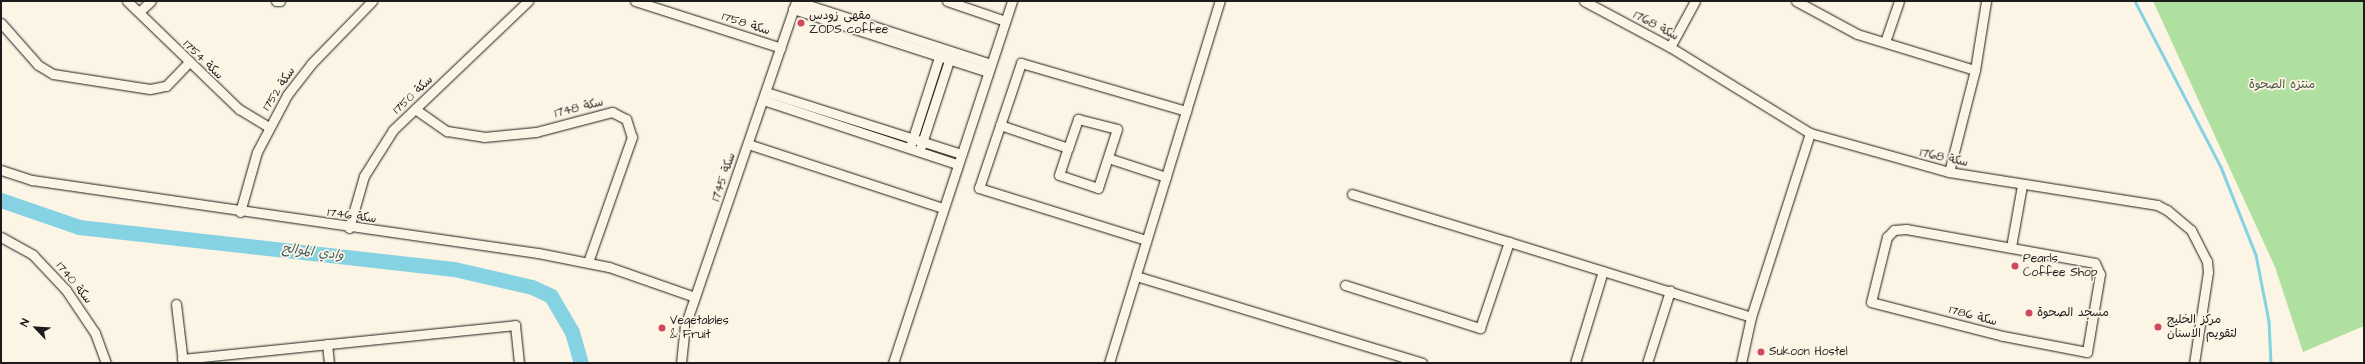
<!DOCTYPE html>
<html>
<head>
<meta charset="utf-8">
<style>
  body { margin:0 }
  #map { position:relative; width:2365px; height:364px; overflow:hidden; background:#fcf5e5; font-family:"Architects Daughter","Playpen Sans Arabic",sans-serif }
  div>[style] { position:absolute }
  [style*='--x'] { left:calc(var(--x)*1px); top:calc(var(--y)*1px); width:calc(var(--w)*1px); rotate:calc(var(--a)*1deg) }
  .green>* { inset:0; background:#b0e09f }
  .stream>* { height:2.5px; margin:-1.25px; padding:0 1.25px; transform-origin:1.25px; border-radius:1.25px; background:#84d2e2 }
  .river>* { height:15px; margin:-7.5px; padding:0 7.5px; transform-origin:7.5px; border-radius:7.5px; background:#84d2e2 }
  .roads { filter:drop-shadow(0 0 1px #1c1c1c) drop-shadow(0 0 1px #1c1c1c) }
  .minor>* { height:9px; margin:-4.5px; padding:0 4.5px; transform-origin:4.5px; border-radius:4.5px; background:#fcf5e5 }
  .dots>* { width:11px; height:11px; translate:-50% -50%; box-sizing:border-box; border:2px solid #fcf5e5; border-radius:50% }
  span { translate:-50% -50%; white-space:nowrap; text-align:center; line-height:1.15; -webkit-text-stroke:3.5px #fcf5e5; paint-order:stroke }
  .poi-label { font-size:12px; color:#1c1c1c }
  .left { translate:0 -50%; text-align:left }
  .street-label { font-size:12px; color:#1c1c1c }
  .park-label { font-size:12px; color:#485743 }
  .water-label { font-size:13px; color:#405c61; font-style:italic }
  .frame { position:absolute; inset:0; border:2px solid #1c1c1c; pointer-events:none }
  .north { position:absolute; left:16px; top:308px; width:40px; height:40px; -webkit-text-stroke:3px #fcf5e5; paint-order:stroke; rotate:295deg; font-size:11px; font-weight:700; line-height:16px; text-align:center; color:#1c1c1c }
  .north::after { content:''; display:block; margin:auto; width:14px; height:18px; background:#1c1c1c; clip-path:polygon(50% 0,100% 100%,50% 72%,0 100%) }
</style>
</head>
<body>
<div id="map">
  <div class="green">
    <i style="clip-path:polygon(2153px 1px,2364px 1px,2364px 326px,2303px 352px,2275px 267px)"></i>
  </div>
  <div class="stream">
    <i style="--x:2135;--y:1;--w:187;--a:62.6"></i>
    <i style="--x:2221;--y:167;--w:95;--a:68.3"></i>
    <i style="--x:2256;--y:255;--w:67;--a:78.9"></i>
    <i style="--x:2269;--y:321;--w:42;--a:87.3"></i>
  </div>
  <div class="river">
    <i style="--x:1;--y:200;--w:83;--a:19.1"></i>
    <i style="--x:79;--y:227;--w:377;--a:6.4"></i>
    <i style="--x:454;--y:269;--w:80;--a:13"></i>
    <i style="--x:532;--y:287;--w:21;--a:25"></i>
    <i style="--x:551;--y:296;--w:42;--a:59.7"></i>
    <i style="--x:572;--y:332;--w:32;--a:74"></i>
  </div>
  <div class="roads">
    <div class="minor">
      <i style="--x:127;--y:1;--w:156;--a:44"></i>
      <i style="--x:239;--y:109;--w:35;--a:31"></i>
      <i style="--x:276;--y:1;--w:4;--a:0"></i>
      <i style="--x:635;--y:1;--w:153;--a:17.8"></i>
      <i style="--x:796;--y:1;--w:205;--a:17.9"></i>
      <i style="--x:947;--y:1;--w:61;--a:19"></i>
      <i style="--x:1584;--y:1;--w:98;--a:28.1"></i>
      <i style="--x:1670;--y:47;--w:164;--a:31.6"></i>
      <i style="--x:1810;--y:133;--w:144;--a:15.7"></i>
      <i style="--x:1949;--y:172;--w:211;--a:9"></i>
      <i style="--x:2157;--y:205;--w:11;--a:27"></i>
      <i style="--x:2167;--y:210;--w:31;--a:40"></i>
      <i style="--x:2191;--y:230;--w:35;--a:63"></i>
      <i style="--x:2207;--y:261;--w:11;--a:85"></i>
      <i style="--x:2208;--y:272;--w:92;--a:98.7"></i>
      <i style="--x:1796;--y:1;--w:69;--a:28.4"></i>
      <i style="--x:1857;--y:34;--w:123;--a:17"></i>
      <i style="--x:793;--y:9;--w:205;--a:17.9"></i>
      <i style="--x:139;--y:12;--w:16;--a:-43"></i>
      <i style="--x:1;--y:23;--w:56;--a:48.6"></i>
      <i style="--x:38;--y:65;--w:17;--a:31"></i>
      <i style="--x:53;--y:74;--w:98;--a:8.8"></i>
      <i style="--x:150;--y:89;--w:16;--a:-11"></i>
      <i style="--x:166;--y:86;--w:32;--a:-46"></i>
      <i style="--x:1885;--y:42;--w:43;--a:-71.1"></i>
      <i style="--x:1670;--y:47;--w:52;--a:-61.5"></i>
      <i style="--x:766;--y:92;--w:205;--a:17.6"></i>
      <i style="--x:763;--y:100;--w:204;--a:18.3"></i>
      <i style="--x:415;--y:109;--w:39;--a:35"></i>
      <i style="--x:447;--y:131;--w:37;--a:9"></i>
      <i style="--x:484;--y:137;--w:52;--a:-5.5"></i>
      <i style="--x:536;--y:132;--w:79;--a:-14.7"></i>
      <i style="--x:612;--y:112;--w:16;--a:27"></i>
      <i style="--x:626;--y:119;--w:19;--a:72"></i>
      <i style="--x:632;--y:137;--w:133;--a:109.4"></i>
      <i style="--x:1000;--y:125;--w:72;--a:18.7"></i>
      <i style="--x:1068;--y:148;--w:31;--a:-71"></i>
      <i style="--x:1078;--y:119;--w:40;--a:14.4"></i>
      <i style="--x:1117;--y:129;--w:62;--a:107.9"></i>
      <i style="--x:1098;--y:188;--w:41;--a:-161.6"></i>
      <i style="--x:1059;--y:175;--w:28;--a:-72"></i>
      <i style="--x:748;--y:144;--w:205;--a:18.2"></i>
      <i style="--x:911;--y:144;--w:98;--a:-72.1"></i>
      <i style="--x:921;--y:146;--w:97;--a:-71.9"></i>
      <i style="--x:1108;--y:158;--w:61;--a:18.1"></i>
      <i style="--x:1;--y:170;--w:33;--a:18"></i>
      <i style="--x:32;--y:180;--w:511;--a:8.21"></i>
      <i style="--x:538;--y:253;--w:72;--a:11.2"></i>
      <i style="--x:609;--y:267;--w:91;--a:19.2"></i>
      <i style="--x:1949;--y:172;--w:105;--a:-75.7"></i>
      <i style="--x:1975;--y:70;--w:70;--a:-80.9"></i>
      <i style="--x:1352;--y:194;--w:164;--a:17"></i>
      <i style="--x:240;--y:212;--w:62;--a:-74.2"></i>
      <i style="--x:257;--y:152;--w:64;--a:-62.2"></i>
      <i style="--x:287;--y:95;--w:39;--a:-52"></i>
      <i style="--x:311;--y:64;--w:88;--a:-45.9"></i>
      <i style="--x:349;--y:228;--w:54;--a:-73.9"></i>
      <i style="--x:364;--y:176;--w:54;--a:-57.8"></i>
      <i style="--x:393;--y:130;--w:187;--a:-43.7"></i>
      <i style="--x:1906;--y:229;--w:192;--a:10.2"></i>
      <i style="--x:2095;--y:263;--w:12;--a:66"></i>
      <i style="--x:2100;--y:274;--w:79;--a:99.5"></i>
      <i style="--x:2087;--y:352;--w:86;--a:-169.2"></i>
      <i style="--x:2003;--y:336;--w:136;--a:-165.6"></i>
      <i style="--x:1871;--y:302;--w:67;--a:-76.2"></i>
      <i style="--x:1887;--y:237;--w:10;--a:-45"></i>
      <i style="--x:1894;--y:230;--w:12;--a:-5"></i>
      <i style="--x:1;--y:237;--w:37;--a:29"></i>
      <i style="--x:33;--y:255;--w:48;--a:46.7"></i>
      <i style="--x:66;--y:290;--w:52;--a:56"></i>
      <i style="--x:95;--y:333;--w:32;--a:70"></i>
      <i style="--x:1146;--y:240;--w:175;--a:-162.7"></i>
      <i style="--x:979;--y:188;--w:132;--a:-71.4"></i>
      <i style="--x:1021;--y:63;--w:172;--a:16.2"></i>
      <i style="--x:2011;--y:247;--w:63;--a:-79.9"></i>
      <i style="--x:1136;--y:276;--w:299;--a:16.9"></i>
      <i style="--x:1345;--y:285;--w:142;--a:17.7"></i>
      <i style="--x:1480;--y:328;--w:91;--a:-71.4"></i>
      <i style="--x:1509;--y:242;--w:253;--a:17.2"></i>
      <i style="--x:176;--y:304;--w:59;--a:83.2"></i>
      <i style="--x:327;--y:344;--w:19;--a:84"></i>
      <i style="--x:182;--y:359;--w:335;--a:-5.8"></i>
      <i style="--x:515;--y:325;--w:38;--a:84"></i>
      <i style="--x:681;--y:363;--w:37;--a:-84"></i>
      <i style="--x:685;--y:326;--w:343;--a:-71.1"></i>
      <i style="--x:893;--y:363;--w:381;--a:-71.8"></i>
      <i style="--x:1109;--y:363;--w:379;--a:-73"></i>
      <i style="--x:1575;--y:363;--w:96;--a:-73.1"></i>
      <i style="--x:1647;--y:363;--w:76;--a:-72.3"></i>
      <i style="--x:1741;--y:363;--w:47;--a:-77.7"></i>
      <i style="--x:1751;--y:317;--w:193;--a:-72.2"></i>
    </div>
  </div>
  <div class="dots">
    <i style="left:801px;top:23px;background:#d1495b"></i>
    <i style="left:2015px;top:266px;background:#d1495b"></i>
    <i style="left:2029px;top:313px;background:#d1495b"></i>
    <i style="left:2158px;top:327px;background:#d1495b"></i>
    <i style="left:662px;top:328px;background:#d1495b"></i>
    <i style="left:1761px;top:352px;background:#d1495b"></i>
  </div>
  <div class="poi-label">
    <span class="left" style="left:809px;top:23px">مقهى زودس<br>ZODS coffee</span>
    <span class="left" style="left:2023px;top:266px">Pearls<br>Coffee Shop</span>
    <span class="left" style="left:2037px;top:313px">مسجد الصحوة</span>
    <span class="left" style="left:2167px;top:327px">مركز الخليج<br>لتقويم الاسنان</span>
    <span class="left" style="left:670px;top:328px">Vegetables<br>&amp; Fruit</span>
    <span class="left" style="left:1769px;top:352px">Sukoon Hostel</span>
  </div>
  <div class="street-label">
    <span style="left:746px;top:24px;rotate:18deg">سكة 1758</span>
    <span style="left:1656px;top:26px;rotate:28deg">سكة 1768</span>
    <span style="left:203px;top:60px;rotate:44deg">سكة 1754</span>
    <span style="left:279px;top:89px;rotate:-57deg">سكة 1752</span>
    <span style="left:413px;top:95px;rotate:-43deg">سكة 1750</span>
    <span style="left:579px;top:108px;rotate:-14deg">سكة 1748</span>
    <span style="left:1944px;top:158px;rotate:12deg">سكة 1768</span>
    <span style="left:724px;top:177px;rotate:-71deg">سكة 1745</span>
    <span style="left:352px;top:216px;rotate:8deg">سكة 1746</span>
    <span style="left:74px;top:283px;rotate:51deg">سكة 1740</span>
    <span style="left:1973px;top:316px;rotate:15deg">سكة 1786</span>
  </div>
  <div class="park-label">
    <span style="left:2282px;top:85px">منتزه الصحوة</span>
  </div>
  <div class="water-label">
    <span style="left:313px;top:252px;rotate:7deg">وادي الموالح</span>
  </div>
  <div class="frame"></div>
  <div class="north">N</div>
</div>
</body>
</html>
